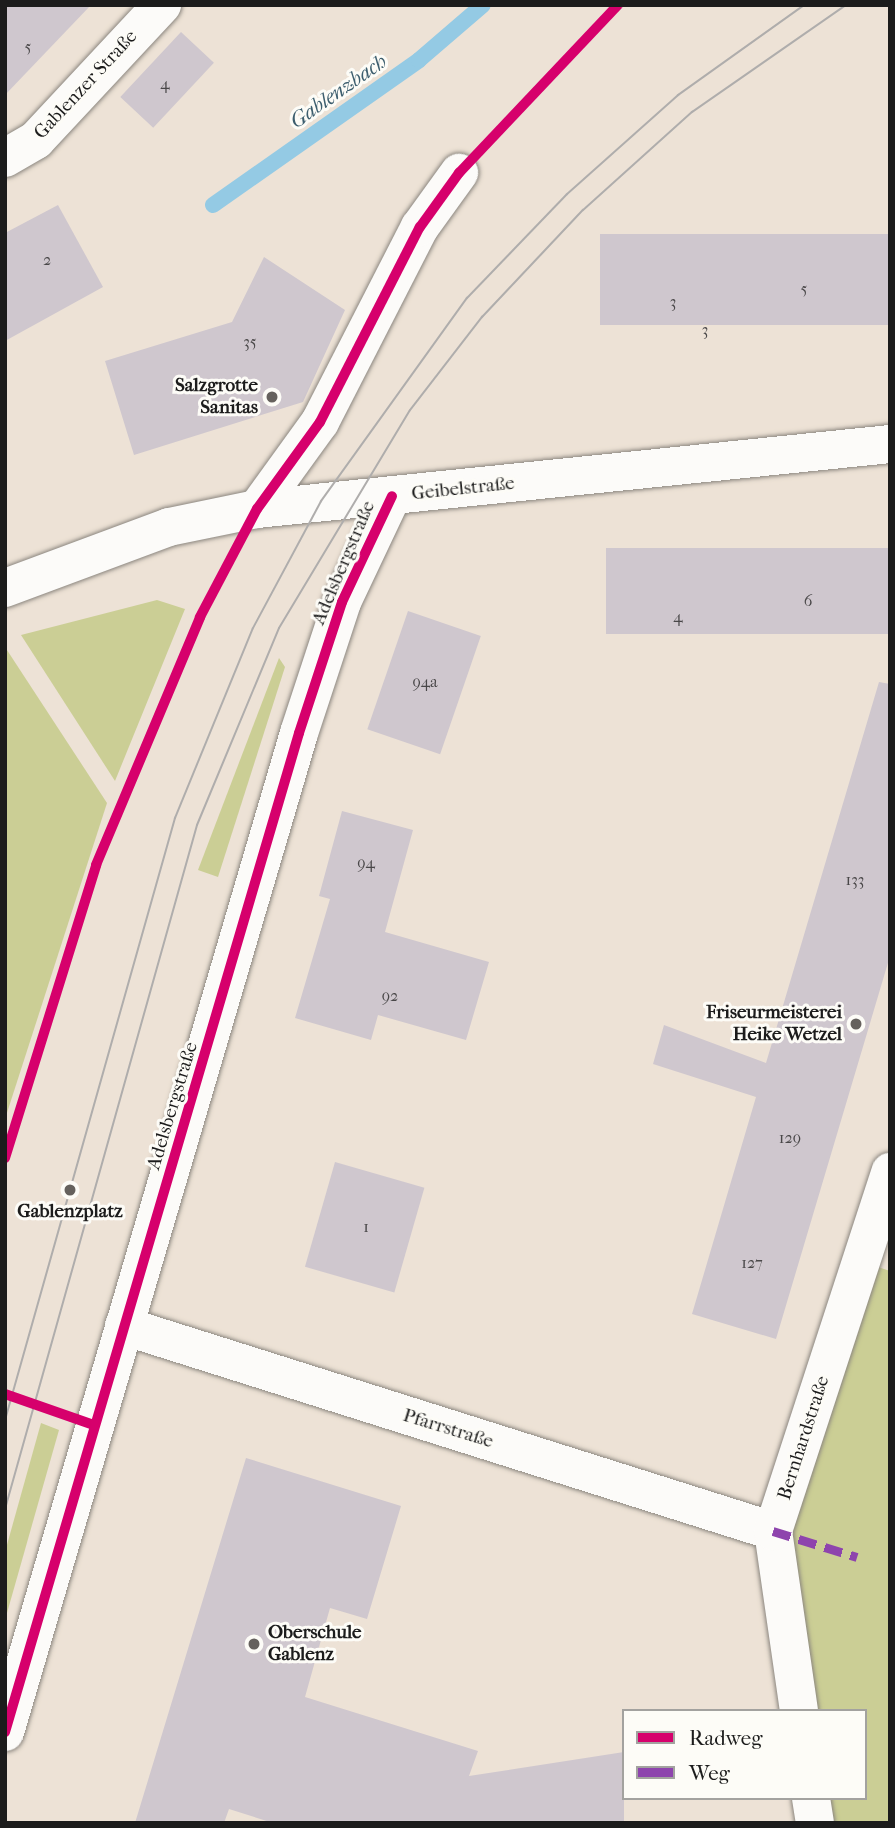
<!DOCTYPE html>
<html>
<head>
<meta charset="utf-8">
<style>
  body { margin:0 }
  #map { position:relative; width:895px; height:1828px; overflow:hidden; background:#ede2d6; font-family:"IM FELL French Canon",serif }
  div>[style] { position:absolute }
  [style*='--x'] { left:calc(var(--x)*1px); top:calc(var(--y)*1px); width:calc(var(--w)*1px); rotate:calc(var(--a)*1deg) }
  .green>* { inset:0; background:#cbce95 }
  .stream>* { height:16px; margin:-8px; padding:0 8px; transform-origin:8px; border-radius:8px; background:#94cae4 }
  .building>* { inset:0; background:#cfc7ce; transform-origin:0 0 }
  .roads { filter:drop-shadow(0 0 2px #8b867f) drop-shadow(0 0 2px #8b867f) }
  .minor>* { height:38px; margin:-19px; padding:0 19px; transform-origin:19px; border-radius:19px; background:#fcfbf9 }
  .tram>* { height:2px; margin:-1px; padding:0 1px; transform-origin:1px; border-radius:1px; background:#afadac }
  .quiet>* { height:9px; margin-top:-4.5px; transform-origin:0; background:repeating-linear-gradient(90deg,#8e44ad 0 18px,transparent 0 27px) }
  .cycleway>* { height:10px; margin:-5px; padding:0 5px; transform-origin:5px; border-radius:5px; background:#d6006c }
  .dots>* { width:19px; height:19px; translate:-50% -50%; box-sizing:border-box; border:4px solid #fdfcf7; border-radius:50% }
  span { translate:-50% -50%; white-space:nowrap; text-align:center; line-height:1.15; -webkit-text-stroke:6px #fdfcf7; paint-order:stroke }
  .number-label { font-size:16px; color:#494748 }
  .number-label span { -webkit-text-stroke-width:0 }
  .street-label { font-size:19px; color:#1c1c1c }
  .poi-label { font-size:19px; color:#1c1c1c; font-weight:700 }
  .right { translate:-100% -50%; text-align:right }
  .left { translate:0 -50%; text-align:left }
  .water-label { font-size:21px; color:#3d5e6e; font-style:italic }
  .frame { position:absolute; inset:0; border:7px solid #1c1c1c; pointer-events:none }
  .legend { position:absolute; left:622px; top:1709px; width:245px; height:91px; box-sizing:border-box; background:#fdfcf7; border:2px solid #a3a29f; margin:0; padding:9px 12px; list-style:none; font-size:21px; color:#1c1c1c }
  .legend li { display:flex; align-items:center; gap:14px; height:35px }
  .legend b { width:35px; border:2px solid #a3a29f }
</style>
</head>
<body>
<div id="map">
  <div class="green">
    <i style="clip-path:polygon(157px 600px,185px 609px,115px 781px,21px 635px)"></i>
    <i style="clip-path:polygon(5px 647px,107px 803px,5px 1119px)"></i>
    <i style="clip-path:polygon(279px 658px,285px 667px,218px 877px,198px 870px)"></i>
    <i style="clip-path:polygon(863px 1262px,890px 1271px,890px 1823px,815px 1823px,811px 1798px,865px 1798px,865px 1711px,799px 1711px,773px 1531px)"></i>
    <i style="clip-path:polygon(41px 1423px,59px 1430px,5px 1620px,5px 1552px)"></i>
  </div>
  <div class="stream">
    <i style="--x:213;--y:205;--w:252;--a:-35.1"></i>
    <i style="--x:419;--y:60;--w:84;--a:-40.7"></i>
  </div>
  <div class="building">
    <i style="clip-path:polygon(5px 5px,91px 5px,5px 95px)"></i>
    <i style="left:181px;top:32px;width:45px;height:89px;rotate:43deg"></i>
    <i style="clip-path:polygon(58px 205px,103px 287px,5px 341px,5px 233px)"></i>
    <i style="left:890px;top:234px;width:91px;height:290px;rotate:90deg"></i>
    <i style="clip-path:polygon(264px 257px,345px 310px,303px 402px,134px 455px,105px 361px,232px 322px)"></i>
    <i style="left:890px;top:548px;width:86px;height:284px;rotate:90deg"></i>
    <i style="left:408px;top:611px;width:77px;height:125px;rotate:19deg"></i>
    <i style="clip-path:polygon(879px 682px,890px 684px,890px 956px,776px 1339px,692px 1314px,756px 1097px,653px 1064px,664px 1025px,766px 1063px)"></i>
    <i style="clip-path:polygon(342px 811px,413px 830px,385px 932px,489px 962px,466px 1040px,378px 1015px,371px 1040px,295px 1018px,330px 899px,319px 896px)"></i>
    <i style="left:335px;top:1162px;width:93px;height:109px;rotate:16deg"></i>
    <i style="clip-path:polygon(246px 1458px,401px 1506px,367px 1619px,330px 1608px,305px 1697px,478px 1751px,469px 1776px,624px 1752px,624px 1823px,273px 1823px,229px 1809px,224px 1823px,135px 1823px)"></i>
  </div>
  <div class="roads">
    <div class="minor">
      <i style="--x:5;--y:158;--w:36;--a:-30"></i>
      <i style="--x:36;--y:140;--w:185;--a:-47"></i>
      <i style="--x:257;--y:509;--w:107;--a:-54.1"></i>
      <i style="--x:320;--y:422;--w:219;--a:-62.9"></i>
      <i style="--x:420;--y:227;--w:67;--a:-54.2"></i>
      <i style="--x:5;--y:588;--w:175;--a:-20.4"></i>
      <i style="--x:169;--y:527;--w:90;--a:-11.6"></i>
      <i style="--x:257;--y:509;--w:636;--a:-5.86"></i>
      <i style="--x:124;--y:1326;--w:681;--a:17.53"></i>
      <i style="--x:799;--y:1711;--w:182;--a:-98.2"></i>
      <i style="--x:773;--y:1531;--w:378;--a:-71.9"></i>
      <i style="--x:5;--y:1732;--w:1041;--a:-73.6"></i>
      <i style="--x:299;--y:733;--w:138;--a:-71.8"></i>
      <i style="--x:342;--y:602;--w:117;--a:-64.7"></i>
      <i style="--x:811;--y:1798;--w:25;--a:81"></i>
    </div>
  </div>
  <div class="tram">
    <i style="--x:5;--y:1420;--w:626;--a:-74.23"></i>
    <i style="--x:175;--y:818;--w:205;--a:-67.7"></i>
    <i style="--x:253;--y:628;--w:144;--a:-61.8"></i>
    <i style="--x:321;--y:501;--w:250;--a:-54.3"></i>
    <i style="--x:467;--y:298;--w:144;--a:-46.1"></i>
    <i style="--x:567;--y:194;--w:149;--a:-41.7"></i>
    <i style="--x:678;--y:95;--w:155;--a:-35.5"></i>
    <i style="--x:5;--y:1509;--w:710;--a:-74.32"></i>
    <i style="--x:197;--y:825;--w:213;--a:-67.4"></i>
    <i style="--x:279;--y:628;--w:254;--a:-59"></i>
    <i style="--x:410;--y:410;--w:118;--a:-52.3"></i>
    <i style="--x:482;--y:317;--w:147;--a:-46.7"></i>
    <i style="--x:583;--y:210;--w:147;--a:-42"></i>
    <i style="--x:692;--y:112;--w:188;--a:-34.8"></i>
  </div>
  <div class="quiet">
    <i style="--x:773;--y:1531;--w:88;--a:17.2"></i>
  </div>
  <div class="cycleway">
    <i style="--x:5;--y:1158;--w:307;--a:-72.7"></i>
    <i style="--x:96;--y:865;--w:269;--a:-67.2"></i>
    <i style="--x:200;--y:617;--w:122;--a:-62.2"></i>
    <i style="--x:257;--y:509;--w:107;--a:-54.1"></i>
    <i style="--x:320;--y:422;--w:219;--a:-62.9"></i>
    <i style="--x:420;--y:227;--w:67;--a:-54.2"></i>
    <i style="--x:459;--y:173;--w:231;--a:-46.6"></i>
    <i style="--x:5;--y:1394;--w:94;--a:19.2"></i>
    <i style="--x:5;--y:1732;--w:1041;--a:-73.6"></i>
    <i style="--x:299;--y:733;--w:138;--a:-71.8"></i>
    <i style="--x:342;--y:602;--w:117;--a:-64.7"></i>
  </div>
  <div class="dots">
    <i style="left:272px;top:397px;background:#65615d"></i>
    <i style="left:856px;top:1024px;background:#65615d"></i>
    <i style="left:70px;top:1190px;background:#65615d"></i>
    <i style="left:254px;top:1644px;background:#65615d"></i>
  </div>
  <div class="number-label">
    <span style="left:28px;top:47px">5</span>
    <span style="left:165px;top:84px">4</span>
    <span style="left:47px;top:260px">2</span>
    <span style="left:804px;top:289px">5</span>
    <span style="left:673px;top:302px">3</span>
    <span style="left:705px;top:330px">3</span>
    <span style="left:250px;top:342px">35</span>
    <span style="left:808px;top:601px">6</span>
    <span style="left:678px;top:617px">4</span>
    <span style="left:425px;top:682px">94a</span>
    <span style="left:366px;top:863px">94</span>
    <span style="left:855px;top:880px">133</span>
    <span style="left:390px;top:996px">92</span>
    <span style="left:790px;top:1138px">129</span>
    <span style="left:366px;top:1227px">1</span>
    <span style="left:752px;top:1263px">127</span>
  </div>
  <div class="street-label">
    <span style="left:86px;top:85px;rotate:-47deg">Gablenzer Straße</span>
    <span style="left:463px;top:489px;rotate:-6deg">Geibelstraße</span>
    <span style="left:344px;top:563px;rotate:-67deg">Adelsbergstraße</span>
    <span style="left:173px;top:1106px;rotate:-73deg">Adelsbergstraße</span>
    <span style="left:448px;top:1429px;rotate:17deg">Pfarrstraße</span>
    <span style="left:804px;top:1438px;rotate:-72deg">Bernhardstraße</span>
  </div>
  <div class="poi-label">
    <span class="right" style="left:258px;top:397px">Salzgrotte<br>Sanitas</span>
    <span class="right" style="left:842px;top:1024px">Friseurmeisterei<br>Heike Wetzel</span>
    <span style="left:70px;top:1212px">Gablenzplatz</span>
    <span class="left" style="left:268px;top:1644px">Oberschule<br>Gablenz</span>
  </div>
  <div class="water-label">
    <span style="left:338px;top:91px;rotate:-35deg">Gablenzbach</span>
  </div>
  <div class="frame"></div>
  <ul class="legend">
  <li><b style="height:9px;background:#d6006c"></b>Radweg</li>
  <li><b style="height:9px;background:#8e44ad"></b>Weg</li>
  </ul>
</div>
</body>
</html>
